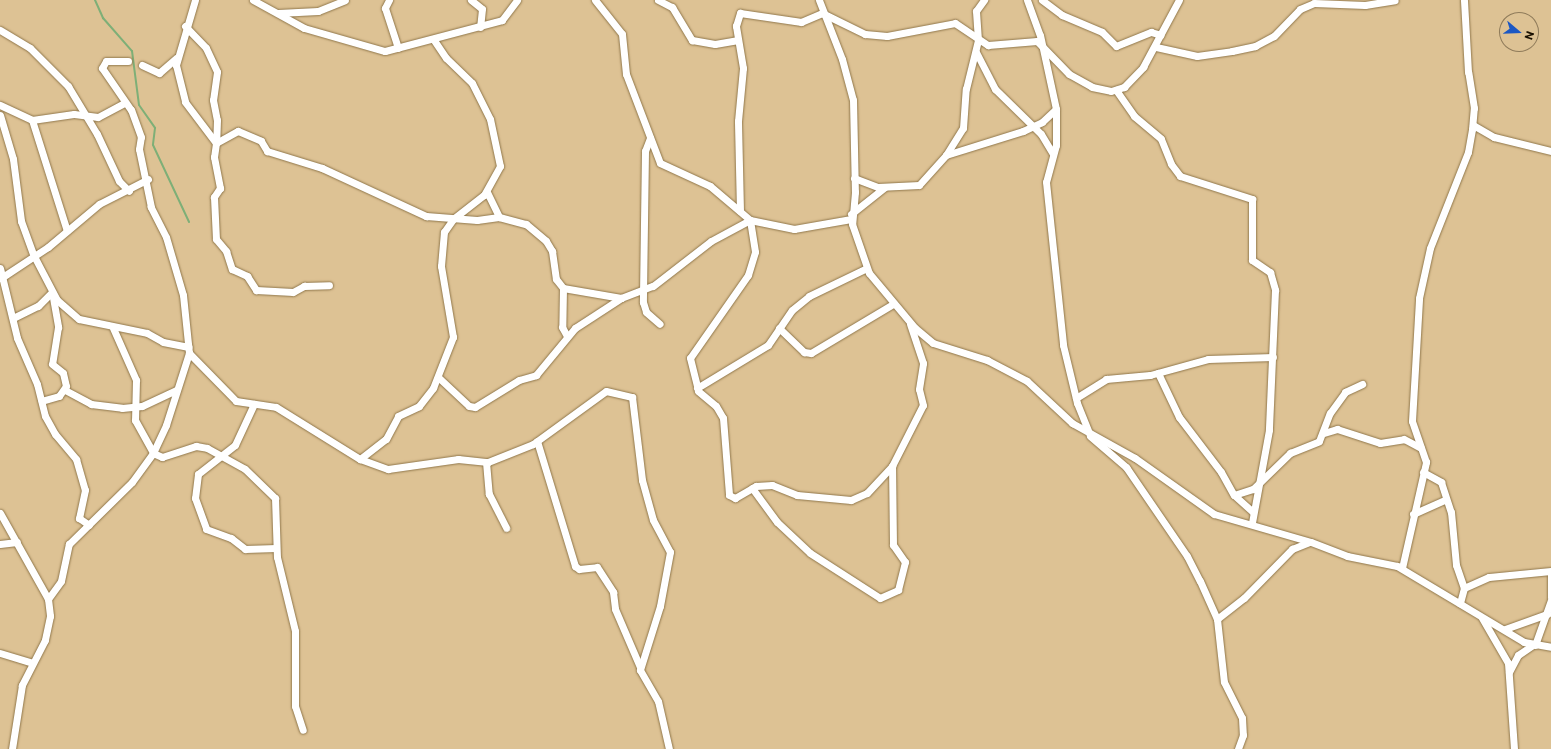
<!DOCTYPE html>
<html>
<head>
<meta charset="utf-8">
<style>
  body { margin:0 }
  #map { position:relative; width:1551px; height:749px; overflow:hidden; background:#ddc294; font-family:Commissioner,sans-serif }
  div>[style] { position:absolute }
  [style*='--x'] { left:calc(var(--x)*1px); top:calc(var(--y)*1px); width:calc(var(--w)*1px); rotate:calc(var(--a)*1deg) }
  .stream>* { height:2px; margin:-1px; padding:0 1px; transform-origin:1px; border-radius:1px; background:#7eaf77 }
  .roads { filter:drop-shadow(0 0 1px #90774b) drop-shadow(0 0 1px #90774b) }
  .street>* { height:7px; margin:-3.5px; padding:0 3.5px; transform-origin:3.5px; border-radius:3.5px; background:#fff }
  span { translate:-50% -50%; white-space:nowrap; text-align:center; line-height:1.15; -webkit-text-stroke:3px #ddc294; paint-order:stroke }
  .north { position:absolute; left:1499px; top:12px; width:40px; height:40px; box-sizing:border-box; background:#ddc294; border:1px solid #8f7b5a; border-radius:50%; rotate:109deg; font-size:11px; font-weight:700; line-height:16px; text-align:center; color:#1a1102 }
  .north::after { content:''; display:block; margin:auto; width:14px; height:18px; background:#1b57c3; clip-path:polygon(50% 0,100% 100%,50% 72%,0 100%) }
</style>
</head>
<body>
<div id="map">
  <div class="stream">
    <i style="--x:95;--y:0;--w:20;--a:66"></i>
    <i style="--x:103;--y:18;--w:44;--a:48.7"></i>
    <i style="--x:132;--y:51;--w:54;--a:82.6"></i>
    <i style="--x:139;--y:105;--w:28;--a:55"></i>
    <i style="--x:155;--y:128;--w:17;--a:97"></i>
    <i style="--x:153;--y:145;--w:85;--a:64.9"></i>
  </div>
  <div class="roads">
    <div class="street">
      <i style="--x:195;--y:0;--w:68;--a:106.3"></i>
      <i style="--x:176;--y:65;--w:38;--a:76"></i>
      <i style="--x:185;--y:102;--w:51;--a:52.9"></i>
      <i style="--x:216;--y:143;--w:14;--a:98"></i>
      <i style="--x:214;--y:157;--w:32;--a:79"></i>
      <i style="--x:220;--y:188;--w:11;--a:124"></i>
      <i style="--x:214;--y:197;--w:42;--a:87.3"></i>
      <i style="--x:216;--y:239;--w:16;--a:50"></i>
      <i style="--x:226;--y:251;--w:19;--a:72"></i>
      <i style="--x:232;--y:269;--w:17;--a:25"></i>
      <i style="--x:247;--y:276;--w:17;--a:57"></i>
      <i style="--x:256;--y:290;--w:37;--a:3"></i>
      <i style="--x:293;--y:292;--w:13;--a:-29"></i>
      <i style="--x:304;--y:286;--w:25;--a:-2"></i>
      <i style="--x:253;--y:0;--w:58;--a:28.8"></i>
      <i style="--x:304;--y:28;--w:84;--a:15.9"></i>
      <i style="--x:385;--y:51;--w:121;--a:-14.8"></i>
      <i style="--x:502;--y:20;--w:25;--a:-53"></i>
      <i style="--x:389;--y:0;--w:9;--a:117"></i>
      <i style="--x:385;--y:8;--w:42;--a:72"></i>
      <i style="--x:471;--y:0;--w:14;--a:39"></i>
      <i style="--x:482;--y:9;--w:18;--a:96"></i>
      <i style="--x:595;--y:0;--w:43;--a:51.5"></i>
      <i style="--x:622;--y:34;--w:40;--a:84.3"></i>
      <i style="--x:626;--y:74;--w:95;--a:69.1"></i>
      <i style="--x:660;--y:163;--w:55;--a:24.7"></i>
      <i style="--x:710;--y:186;--w:52;--a:40.4"></i>
      <i style="--x:750;--y:220;--w:45;--a:11.6"></i>
      <i style="--x:794;--y:229;--w:58;--a:-10"></i>
      <i style="--x:658;--y:0;--w:16;--a:27"></i>
      <i style="--x:672;--y:7;--w:39;--a:59"></i>
      <i style="--x:692;--y:40;--w:23;--a:10"></i>
      <i style="--x:715;--y:44;--w:22;--a:-10"></i>
      <i style="--x:819;--y:0;--w:63;--a:68.7"></i>
      <i style="--x:842;--y:59;--w:42;--a:75"></i>
      <i style="--x:853;--y:100;--w:92;--a:88.8"></i>
      <i style="--x:855;--y:192;--w:32;--a:95"></i>
      <i style="--x:852;--y:224;--w:52;--a:70.9"></i>
      <i style="--x:869;--y:273;--w:72;--a:50.1"></i>
      <i style="--x:915;--y:328;--w:23;--a:40"></i>
      <i style="--x:933;--y:343;--w:57;--a:17.5"></i>
      <i style="--x:987;--y:360;--w:45;--a:27.7"></i>
      <i style="--x:1027;--y:381;--w:62;--a:43"></i>
      <i style="--x:1072;--y:423;--w:72;--a:29.1"></i>
      <i style="--x:1135;--y:458;--w:97;--a:35.3"></i>
      <i style="--x:1214;--y:514;--w:101;--a:16.1"></i>
      <i style="--x:1311;--y:542;--w:39;--a:21"></i>
      <i style="--x:1347;--y:556;--w:51;--a:11.3"></i>
      <i style="--x:1397;--y:566;--w:148;--a:30.9"></i>
      <i style="--x:1524;--y:642;--w:27;--a:10"></i>
      <i style="--x:1027;--y:0;--w:37;--a:70"></i>
      <i style="--x:1040;--y:35;--w:76;--a:77.8"></i>
      <i style="--x:1056;--y:109;--w:36;--a:90"></i>
      <i style="--x:1056;--y:145;--w:38;--a:105"></i>
      <i style="--x:1046;--y:182;--w:164;--a:84"></i>
      <i style="--x:1063;--y:345;--w:60;--a:76.4"></i>
      <i style="--x:1077;--y:403;--w:35;--a:68"></i>
      <i style="--x:1090;--y:436;--w:48;--a:40.7"></i>
      <i style="--x:1126;--y:467;--w:108;--a:55.6"></i>
      <i style="--x:1187;--y:556;--w:28;--a:63"></i>
      <i style="--x:1200;--y:581;--w:42;--a:65.9"></i>
      <i style="--x:1217;--y:619;--w:63;--a:83.7"></i>
      <i style="--x:1224;--y:682;--w:40;--a:63.4"></i>
      <i style="--x:1242;--y:718;--w:17;--a:87"></i>
      <i style="--x:1243;--y:735;--w:15;--a:110"></i>
      <i style="--x:1042;--y:0;--w:25;--a:37"></i>
      <i style="--x:1062;--y:15;--w:43;--a:23"></i>
      <i style="--x:1102;--y:32;--w:20;--a:45"></i>
      <i style="--x:1116;--y:46;--w:38;--a:-22"></i>
      <i style="--x:1151;--y:32;--w:10;--a:17"></i>
      <i style="--x:278;--y:13;--w:40;--a:-2.9"></i>
      <i style="--x:318;--y:11;--w:29;--a:-22"></i>
      <i style="--x:185;--y:26;--w:30;--a:46"></i>
      <i style="--x:206;--y:48;--w:26;--a:65"></i>
      <i style="--x:217;--y:72;--w:28;--a:98"></i>
      <i style="--x:213;--y:100;--w:20;--a:79"></i>
      <i style="--x:217;--y:120;--w:23;--a:92"></i>
      <i style="--x:0;--y:30;--w:35;--a:31"></i>
      <i style="--x:30;--y:48;--w:54;--a:45"></i>
      <i style="--x:68;--y:86;--w:56;--a:58.9"></i>
      <i style="--x:97;--y:134;--w:52;--a:64.9"></i>
      <i style="--x:119;--y:181;--w:14;--a:45"></i>
      <i style="--x:1156;--y:47;--w:42;--a:12.4"></i>
      <i style="--x:1197;--y:56;--w:35;--a:-8"></i>
      <i style="--x:1232;--y:51;--w:24;--a:-12"></i>
      <i style="--x:1255;--y:46;--w:21;--a:-28"></i>
      <i style="--x:1274;--y:36;--w:37;--a:-46"></i>
      <i style="--x:1300;--y:9;--w:15;--a:-23"></i>
      <i style="--x:1314;--y:3;--w:51;--a:2.2"></i>
      <i style="--x:1365;--y:5;--w:30;--a:-9"></i>
      <i style="--x:976;--y:52;--w:42;--a:62.8"></i>
      <i style="--x:995;--y:89;--w:64;--a:44.4"></i>
      <i style="--x:1041;--y:134;--w:23;--a:59"></i>
      <i style="--x:142;--y:65;--w:19;--a:25"></i>
      <i style="--x:159;--y:73;--w:23;--a:-41"></i>
      <i style="--x:1116;--y:90;--w:32;--a:55"></i>
      <i style="--x:1134;--y:116;--w:35;--a:40"></i>
      <i style="--x:1161;--y:139;--w:27;--a:68"></i>
      <i style="--x:1171;--y:164;--w:15;--a:53"></i>
      <i style="--x:1180;--y:176;--w:76;--a:17.7"></i>
      <i style="--x:1252;--y:199;--w:61;--a:90"></i>
      <i style="--x:1252;--y:260;--w:22;--a:34"></i>
      <i style="--x:1270;--y:272;--w:19;--a:74"></i>
      <i style="--x:1275;--y:290;--w:140;--a:92.5"></i>
      <i style="--x:1269;--y:430;--w:95;--a:100.4"></i>
      <i style="--x:0;--y:105;--w:35;--a:25"></i>
      <i style="--x:32;--y:120;--w:42;--a:-8.1"></i>
      <i style="--x:74;--y:114;--w:24;--a:7"></i>
      <i style="--x:98;--y:117;--w:30;--a:-28"></i>
      <i style="--x:0;--y:115;--w:46;--a:73.5"></i>
      <i style="--x:13;--y:159;--w:63;--a:82.6"></i>
      <i style="--x:21;--y:221;--w:37;--a:70"></i>
      <i style="--x:34;--y:256;--w:50;--a:62.4"></i>
      <i style="--x:57;--y:300;--w:29;--a:41"></i>
      <i style="--x:79;--y:319;--w:69;--a:11.6"></i>
      <i style="--x:147;--y:333;--w:18;--a:29"></i>
      <i style="--x:163;--y:342;--w:26;--a:11"></i>
      <i style="--x:32;--y:120;--w:116;--a:72.5"></i>
      <i style="--x:1473;--y:125;--w:24;--a:30"></i>
      <i style="--x:1494;--y:137;--w:59;--a:13.8"></i>
      <i style="--x:650;--y:138;--w:14;--a:111"></i>
      <i style="--x:645;--y:151;--w:151;--a:90.8"></i>
      <i style="--x:643;--y:302;--w:10;--a:73"></i>
      <i style="--x:646;--y:312;--w:18;--a:41"></i>
      <i style="--x:216;--y:143;--w:25;--a:-29"></i>
      <i style="--x:238;--y:131;--w:25;--a:23"></i>
      <i style="--x:261;--y:141;--w:12;--a:59"></i>
      <i style="--x:267;--y:151;--w:58;--a:17.2"></i>
      <i style="--x:322;--y:168;--w:115;--a:24.8"></i>
      <i style="--x:426;--y:216;--w:51;--a:4.5"></i>
      <i style="--x:477;--y:220;--w:22;--a:-8"></i>
      <i style="--x:946;--y:155;--w:81;--a:-17.3"></i>
      <i style="--x:1023;--y:131;--w:21;--a:-25"></i>
      <i style="--x:1042;--y:122;--w:19;--a:-43"></i>
      <i style="--x:854;--y:178;--w:26;--a:21"></i>
      <i style="--x:878;--y:187;--w:41;--a:-2.8"></i>
      <i style="--x:919;--y:185;--w:40;--a:-48"></i>
      <i style="--x:946;--y:155;--w:32;--a:-58"></i>
      <i style="--x:963;--y:128;--w:39;--a:-86"></i>
      <i style="--x:966;--y:89;--w:50;--a:-76.2"></i>
      <i style="--x:978;--y:40;--w:29;--a:-94"></i>
      <i style="--x:976;--y:11;--w:14;--a:-54"></i>
      <i style="--x:487;--y:192;--w:28;--a:64"></i>
      <i style="--x:499;--y:217;--w:28;--a:15"></i>
      <i style="--x:526;--y:224;--w:26;--a:40"></i>
      <i style="--x:546;--y:241;--w:12;--a:59"></i>
      <i style="--x:552;--y:251;--w:28;--a:82"></i>
      <i style="--x:556;--y:279;--w:11;--a:52"></i>
      <i style="--x:563;--y:288;--w:59;--a:9.8"></i>
      <i style="--x:621;--y:298;--w:34;--a:-21"></i>
      <i style="--x:653;--y:286;--w:73;--a:-37.8"></i>
      <i style="--x:711;--y:241;--w:44;--a:-28.3"></i>
      <i style="--x:750;--y:220;--w:32;--a:81"></i>
      <i style="--x:755;--y:252;--w:24;--a:107"></i>
      <i style="--x:748;--y:275;--w:101;--a:124.9"></i>
      <i style="--x:690;--y:358;--w:34;--a:76"></i>
      <i style="--x:698;--y:391;--w:23;--a:40"></i>
      <i style="--x:716;--y:406;--w:14;--a:60"></i>
      <i style="--x:723;--y:418;--w:77;--a:85.5"></i>
      <i style="--x:729;--y:495;--w:7;--a:27"></i>
      <i style="--x:735;--y:498;--w:24;--a:-30"></i>
      <i style="--x:756;--y:486;--w:16;--a:-4"></i>
      <i style="--x:772;--y:485;--w:27;--a:22"></i>
      <i style="--x:797;--y:495;--w:54;--a:5.3"></i>
      <i style="--x:851;--y:500;--w:17;--a:-24"></i>
      <i style="--x:867;--y:493;--w:37;--a:-47"></i>
      <i style="--x:740;--y:211;--w:90;--a:-91.3"></i>
      <i style="--x:738;--y:121;--w:53;--a:-84.6"></i>
      <i style="--x:743;--y:68;--w:43;--a:-99.5"></i>
      <i style="--x:736;--y:26;--w:14;--a:-73"></i>
      <i style="--x:740;--y:13;--w:62;--a:8.4"></i>
      <i style="--x:801;--y:22;--w:23;--a:-23"></i>
      <i style="--x:822;--y:13;--w:48;--a:26"></i>
      <i style="--x:865;--y:34;--w:22;--a:5"></i>
      <i style="--x:887;--y:36;--w:69;--a:-10.8"></i>
      <i style="--x:955;--y:23;--w:40;--a:34"></i>
      <i style="--x:988;--y:45;--w:49;--a:-4.7"></i>
      <i style="--x:1037;--y:41;--w:46;--a:45.9"></i>
      <i style="--x:1069;--y:74;--w:26;--a:29"></i>
      <i style="--x:1092;--y:87;--w:19;--a:12"></i>
      <i style="--x:1111;--y:91;--w:14;--a:-17"></i>
      <i style="--x:1124;--y:87;--w:28;--a:-46"></i>
      <i style="--x:1143;--y:67;--w:76;--a:-61.8"></i>
      <i style="--x:851;--y:214;--w:43;--a:-38.5"></i>
      <i style="--x:0;--y:268;--w:72;--a:76.3"></i>
      <i style="--x:17;--y:338;--w:50;--a:66.5"></i>
      <i style="--x:37;--y:384;--w:33;--a:76"></i>
      <i style="--x:45;--y:416;--w:21;--a:61"></i>
      <i style="--x:55;--y:434;--w:33;--a:50"></i>
      <i style="--x:76;--y:459;--w:32;--a:74"></i>
      <i style="--x:85;--y:490;--w:29;--a:102"></i>
      <i style="--x:79;--y:518;--w:12;--a:35"></i>
      <i style="--x:1;--y:278;--w:56;--a:-33.4"></i>
      <i style="--x:48;--y:247;--w:67;--a:-40.1"></i>
      <i style="--x:99;--y:204;--w:55;--a:-27"></i>
      <i style="--x:563;--y:288;--w:39;--a:91"></i>
      <i style="--x:562;--y:327;--w:10;--a:61"></i>
      <i style="--x:13;--y:318;--w:28;--a:-26"></i>
      <i style="--x:38;--y:306;--w:20;--a:-45"></i>
      <i style="--x:52;--y:292;--w:36;--a:80"></i>
      <i style="--x:58;--y:327;--w:37;--a:99"></i>
      <i style="--x:52;--y:364;--w:14;--a:39"></i>
      <i style="--x:63;--y:373;--w:13;--a:77"></i>
      <i style="--x:66;--y:386;--w:12;--a:125"></i>
      <i style="--x:59;--y:396;--w:18;--a:164"></i>
      <i style="--x:113;--y:328;--w:57;--a:66.1"></i>
      <i style="--x:136;--y:380;--w:40;--a:91.4"></i>
      <i style="--x:135;--y:420;--w:38;--a:61"></i>
      <i style="--x:153;--y:453;--w:10;--a:24"></i>
      <i style="--x:162;--y:457;--w:36;--a:-18"></i>
      <i style="--x:196;--y:446;--w:11;--a:10"></i>
      <i style="--x:207;--y:448;--w:43;--a:28.9"></i>
      <i style="--x:245;--y:469;--w:42;--a:44"></i>
      <i style="--x:275;--y:498;--w:59;--a:88.1"></i>
      <i style="--x:277;--y:557;--w:76;--a:76.3"></i>
      <i style="--x:295;--y:631;--w:75;--a:90"></i>
      <i style="--x:295;--y:706;--w:25;--a:72"></i>
      <i style="--x:779;--y:328;--w:35;--a:44"></i>
      <i style="--x:804;--y:352;--w:7;--a:8"></i>
      <i style="--x:811;--y:353;--w:96;--a:-30.9"></i>
      <i style="--x:189;--y:353;--w:67;--a:45.6"></i>
      <i style="--x:236;--y:401;--w:40;--a:8.5"></i>
      <i style="--x:276;--y:407;--w:99;--a:31.8"></i>
      <i style="--x:360;--y:459;--w:30;--a:20"></i>
      <i style="--x:388;--y:469;--w:71;--a:-8.1"></i>
      <i style="--x:458;--y:459;--w:30;--a:6"></i>
      <i style="--x:488;--y:462;--w:48;--a:-21.8"></i>
      <i style="--x:533;--y:444;--w:90;--a:-36"></i>
      <i style="--x:606;--y:391;--w:27;--a:13"></i>
      <i style="--x:632;--y:397;--w:84;--a:83.1"></i>
      <i style="--x:642;--y:480;--w:41;--a:74.6"></i>
      <i style="--x:653;--y:520;--w:36;--a:62"></i>
      <i style="--x:670;--y:552;--w:55;--a:100.5"></i>
      <i style="--x:660;--y:606;--w:67;--a:107.4"></i>
      <i style="--x:640;--y:670;--w:36;--a:60"></i>
      <i style="--x:658;--y:701;--w:49;--a:77.1"></i>
      <i style="--x:1158;--y:373;--w:49;--a:64.5"></i>
      <i style="--x:1179;--y:417;--w:69;--a:52.6"></i>
      <i style="--x:1221;--y:472;--w:26;--a:61"></i>
      <i style="--x:1234;--y:495;--w:25;--a:42"></i>
      <i style="--x:438;--y:377;--w:42;--a:43.1"></i>
      <i style="--x:469;--y:406;--w:6;--a:9"></i>
      <i style="--x:475;--y:407;--w:52;--a:-31.5"></i>
      <i style="--x:519;--y:380;--w:18;--a:-16"></i>
      <i style="--x:536;--y:375;--w:61;--a:-50.3"></i>
      <i style="--x:575;--y:328;--w:55;--a:-33.1"></i>
      <i style="--x:697;--y:388;--w:83;--a:-31.2"></i>
      <i style="--x:768;--y:345;--w:42;--a:-55.6"></i>
      <i style="--x:792;--y:310;--w:22;--a:-39"></i>
      <i style="--x:809;--y:296;--w:64;--a:-25.8"></i>
      <i style="--x:65;--y:390;--w:30;--a:28"></i>
      <i style="--x:91;--y:404;--w:31;--a:7"></i>
      <i style="--x:122;--y:408;--w:20;--a:-6"></i>
      <i style="--x:142;--y:406;--w:38;--a:-25"></i>
      <i style="--x:1076;--y:398;--w:36;--a:-32"></i>
      <i style="--x:1106;--y:379;--w:44;--a:-5.2"></i>
      <i style="--x:1150;--y:375;--w:60;--a:-15.4"></i>
      <i style="--x:1208;--y:359;--w:65;--a:-1.8"></i>
      <i style="--x:254;--y:404;--w:45;--a:114.9"></i>
      <i style="--x:235;--y:445;--w:47;--a:141.9"></i>
      <i style="--x:198;--y:474;--w:24;--a:97"></i>
      <i style="--x:195;--y:498;--w:33;--a:70"></i>
      <i style="--x:206;--y:529;--w:27;--a:20"></i>
      <i style="--x:231;--y:538;--w:18;--a:38"></i>
      <i style="--x:245;--y:549;--w:31;--a:-2"></i>
      <i style="--x:1324;--y:433;--w:14;--a:-17"></i>
      <i style="--x:1337;--y:429;--w:45;--a:18"></i>
      <i style="--x:1380;--y:443;--w:24;--a:-9"></i>
      <i style="--x:1404;--y:439;--w:19;--a:28"></i>
      <i style="--x:537;--y:441;--w:131;--a:73.1"></i>
      <i style="--x:575;--y:566;--w:5;--a:37"></i>
      <i style="--x:579;--y:569;--w:18;--a:-6"></i>
      <i style="--x:597;--y:567;--w:30;--a:57"></i>
      <i style="--x:613;--y:592;--w:17;--a:83"></i>
      <i style="--x:615;--y:609;--w:63;--a:66.7"></i>
      <i style="--x:360;--y:459;--w:33;--a:-38"></i>
      <i style="--x:386;--y:439;--w:26;--a:-62"></i>
      <i style="--x:398;--y:416;--w:23;--a:-25"></i>
      <i style="--x:419;--y:406;--w:23;--a:-52"></i>
      <i style="--x:433;--y:388;--w:55;--a:-68.6"></i>
      <i style="--x:453;--y:337;--w:72;--a:-99.6"></i>
      <i style="--x:441;--y:266;--w:34;--a:-85"></i>
      <i style="--x:444;--y:232;--w:16;--a:-55"></i>
      <i style="--x:453;--y:219;--w:39;--a:-38"></i>
      <i style="--x:484;--y:195;--w:33;--a:-61"></i>
      <i style="--x:500;--y:166;--w:48;--a:-102"></i>
      <i style="--x:490;--y:119;--w:40;--a:-116.6"></i>
      <i style="--x:472;--y:83;--w:36;--a:-136"></i>
      <i style="--x:446;--y:58;--w:22;--a:-124"></i>
      <i style="--x:486;--y:462;--w:32;--a:85"></i>
      <i style="--x:489;--y:494;--w:38;--a:63"></i>
      <i style="--x:1423;--y:472;--w:21;--a:29"></i>
      <i style="--x:1441;--y:482;--w:32;--a:72"></i>
      <i style="--x:1451;--y:512;--w:53;--a:84.6"></i>
      <i style="--x:1456;--y:565;--w:24;--a:71"></i>
      <i style="--x:1464;--y:588;--w:16;--a:105"></i>
      <i style="--x:752;--y:488;--w:42;--a:53.7"></i>
      <i style="--x:777;--y:522;--w:45;--a:43.2"></i>
      <i style="--x:810;--y:553;--w:83;--a:32.7"></i>
      <i style="--x:880;--y:598;--w:20;--a:-24"></i>
      <i style="--x:898;--y:590;--w:29;--a:-76"></i>
      <i style="--x:905;--y:562;--w:21;--a:-125"></i>
      <i style="--x:893;--y:545;--w:79;--a:-90.7"></i>
      <i style="--x:892;--y:466;--w:68;--a:-63.1"></i>
      <i style="--x:923;--y:405;--w:16;--a:-104"></i>
      <i style="--x:919;--y:389;--w:26;--a:-81"></i>
      <i style="--x:923;--y:363;--w:41;--a:-108.4"></i>
      <i style="--x:1234;--y:495;--w:20;--a:-18"></i>
      <i style="--x:1253;--y:489;--w:52;--a:-44.2"></i>
      <i style="--x:1290;--y:453;--w:31;--a:-22"></i>
      <i style="--x:1319;--y:441;--w:30;--a:-69"></i>
      <i style="--x:1330;--y:413;--w:26;--a:-54"></i>
      <i style="--x:1345;--y:392;--w:19;--a:-25"></i>
      <i style="--x:0;--y:513;--w:98;--a:60.8"></i>
      <i style="--x:48;--y:599;--w:17;--a:83"></i>
      <i style="--x:50;--y:616;--w:25;--a:102"></i>
      <i style="--x:45;--y:640;--w:51;--a:117.1"></i>
      <i style="--x:22;--y:685;--w:65;--a:98.9"></i>
      <i style="--x:1413;--y:514;--w:36;--a:-24"></i>
      <i style="--x:0;--y:544;--w:17;--a:-7"></i>
      <i style="--x:1402;--y:568;--w:109;--a:-77.2"></i>
      <i style="--x:1426;--y:462;--w:43;--a:-108.9"></i>
      <i style="--x:1412;--y:421;--w:123;--a:-86.7"></i>
      <i style="--x:1419;--y:298;--w:51;--a:-77.6"></i>
      <i style="--x:1430;--y:248;--w:103;--a:-68.4"></i>
      <i style="--x:1468;--y:152;--w:23;--a:-80"></i>
      <i style="--x:1472;--y:129;--w:21;--a:-85"></i>
      <i style="--x:1474;--y:108;--w:36;--a:-99"></i>
      <i style="--x:1468;--y:72;--w:72;--a:-93.2"></i>
      <i style="--x:1551;--y:574;--w:23;--a:90"></i>
      <i style="--x:1464;--y:588;--w:27;--a:-24"></i>
      <i style="--x:1489;--y:577;--w:62;--a:-5.5"></i>
      <i style="--x:48;--y:599;--w:22;--a:-54"></i>
      <i style="--x:61;--y:581;--w:38;--a:-78"></i>
      <i style="--x:69;--y:544;--w:88;--a:-44.5"></i>
      <i style="--x:132;--y:482;--w:36;--a:-54"></i>
      <i style="--x:153;--y:453;--w:31;--a:-65"></i>
      <i style="--x:166;--y:425;--w:76;--a:-72.3"></i>
      <i style="--x:189;--y:353;--w:58;--a:-95.9"></i>
      <i style="--x:183;--y:295;--w:60;--a:-106.3"></i>
      <i style="--x:166;--y:237;--w:34;--a:-117"></i>
      <i style="--x:151;--y:207;--w:59;--a:-101.7"></i>
      <i style="--x:139;--y:149;--w:12;--a:-81"></i>
      <i style="--x:141;--y:137;--w:29;--a:-110"></i>
      <i style="--x:131;--y:110;--w:51;--a:-124.6"></i>
      <i style="--x:102;--y:68;--w:8;--a:-60"></i>
      <i style="--x:106;--y:61;--w:22;--a:0"></i>
      <i style="--x:1482;--y:618;--w:52;--a:60"></i>
      <i style="--x:1508;--y:663;--w:86;--a:86"></i>
      <i style="--x:1217;--y:619;--w:34;--a:-38"></i>
      <i style="--x:1244;--y:598;--w:69;--a:-45.6"></i>
      <i style="--x:1292;--y:549;--w:18;--a:-22"></i>
      <i style="--x:1505;--y:629;--w:45;--a:-19.7"></i>
      <i style="--x:1535;--y:645;--w:48;--a:-70.4"></i>
      <i style="--x:0;--y:653;--w:34;--a:17"></i>
      <i style="--x:1509;--y:672;--w:19;--a:-62"></i>
      <i style="--x:1518;--y:655;--w:18;--a:-34"></i>
    </div>
  </div>
  <div class="north">N</div>
</div>
</body>
</html>
